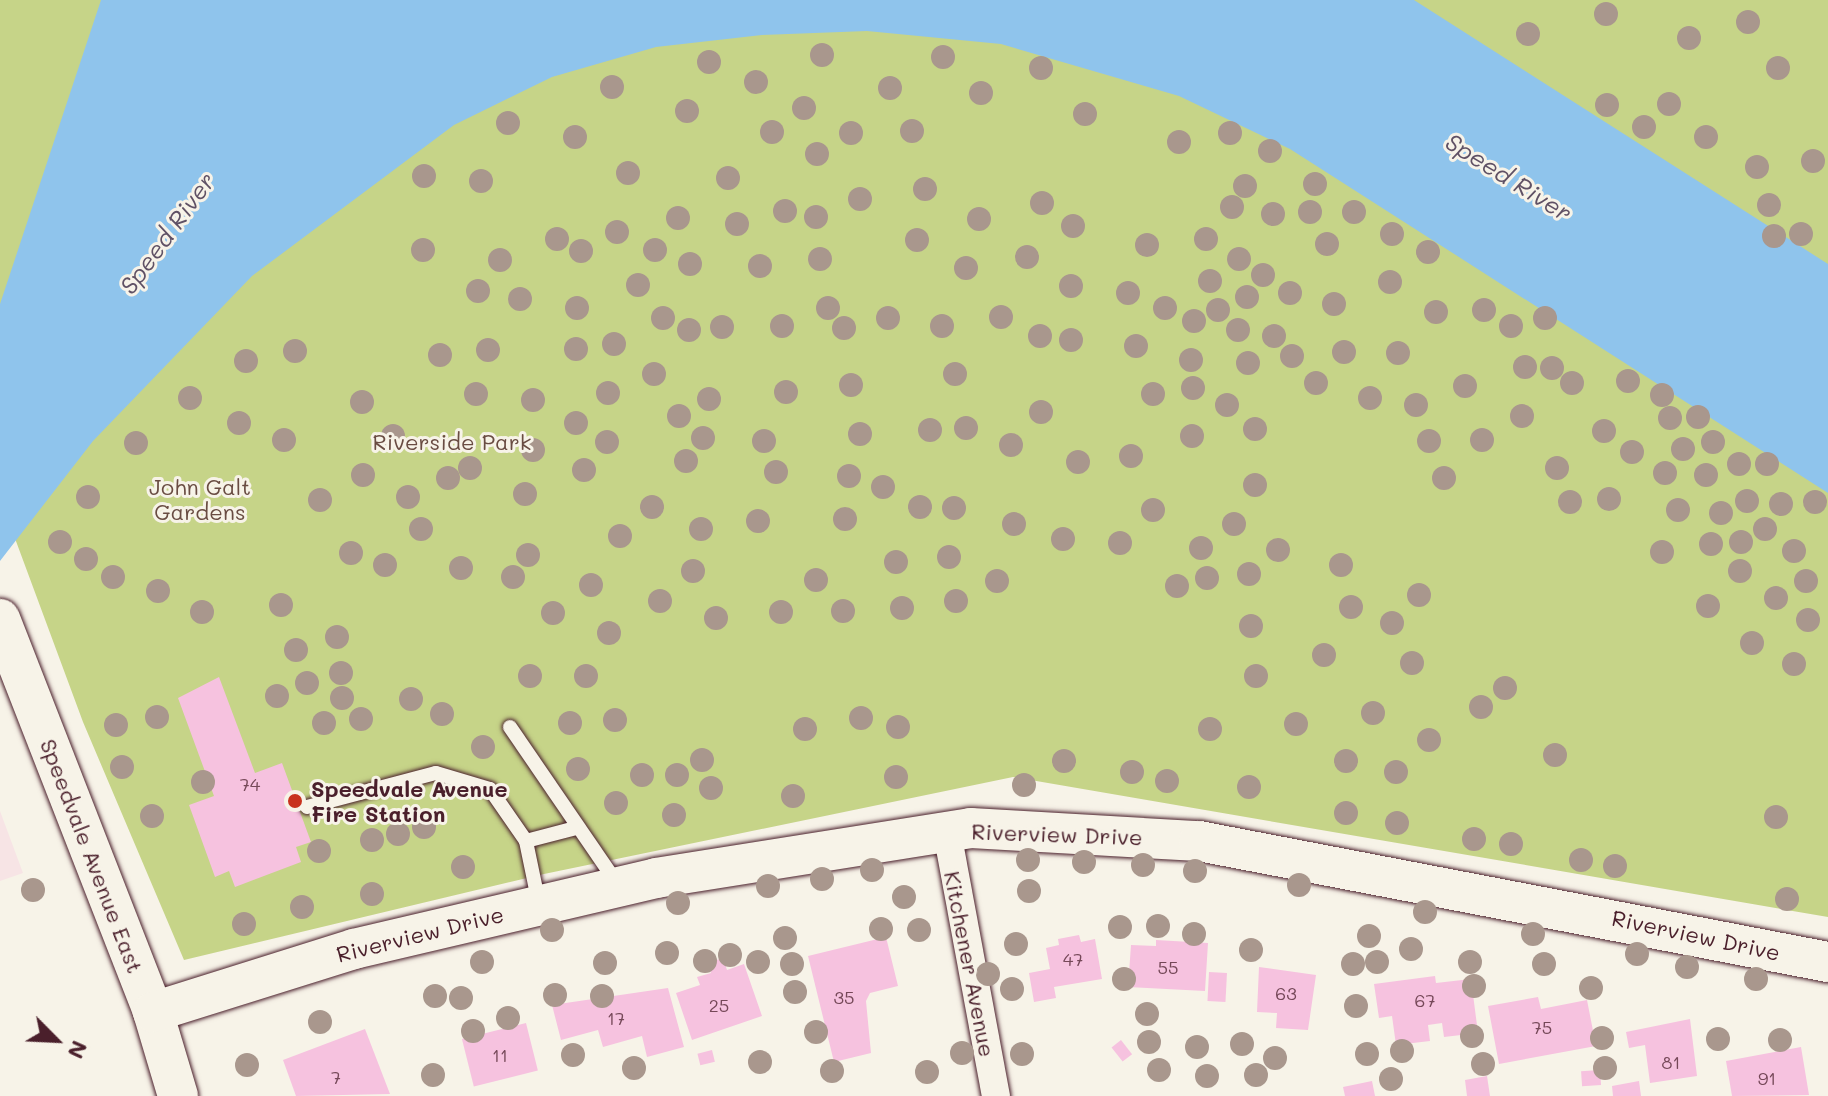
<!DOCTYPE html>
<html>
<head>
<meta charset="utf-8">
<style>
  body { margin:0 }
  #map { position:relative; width:1828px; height:1096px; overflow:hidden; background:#f7f3e8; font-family:Mali,sans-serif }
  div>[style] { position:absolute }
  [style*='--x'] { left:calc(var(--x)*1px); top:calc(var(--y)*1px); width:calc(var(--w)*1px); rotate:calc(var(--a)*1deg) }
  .built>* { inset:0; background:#f7e4e5 }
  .green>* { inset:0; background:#c6d488 }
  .water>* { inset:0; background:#8fc4ec }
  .building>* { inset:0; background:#f6c2df; transform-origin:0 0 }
  .roads { filter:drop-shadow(0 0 2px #4a1f2b) drop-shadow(0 0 2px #4a1f2b) }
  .lane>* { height:14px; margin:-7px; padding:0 7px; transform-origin:7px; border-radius:7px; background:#f7f3e8 }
  .street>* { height:28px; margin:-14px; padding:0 14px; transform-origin:14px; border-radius:14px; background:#f7f3e8 }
  .secondary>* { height:40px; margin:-20px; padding:0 20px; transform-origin:20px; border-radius:20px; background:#f7f3e8 }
  .trees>* { width:24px; height:24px; margin:-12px; border-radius:50%; background:#a9978d }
  .dots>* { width:22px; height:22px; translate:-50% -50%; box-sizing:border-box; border:4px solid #f7f3e8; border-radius:50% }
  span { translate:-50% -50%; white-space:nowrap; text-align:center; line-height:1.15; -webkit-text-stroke:6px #f7f3e8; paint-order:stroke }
  .number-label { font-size:18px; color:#754858 }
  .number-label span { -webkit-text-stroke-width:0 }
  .park-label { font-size:22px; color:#694c42 }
  .poi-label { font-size:22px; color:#4a1f2b; font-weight:700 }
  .left { translate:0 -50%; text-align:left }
  .street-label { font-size:22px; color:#4a1f2b }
  .water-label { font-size:24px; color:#5f5165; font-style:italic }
  .north { position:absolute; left:16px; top:1000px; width:80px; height:80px; -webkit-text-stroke:6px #f7f3e8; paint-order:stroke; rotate:114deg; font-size:22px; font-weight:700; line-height:32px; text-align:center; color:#4a1f2b }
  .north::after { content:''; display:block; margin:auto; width:28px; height:36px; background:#4a1f2b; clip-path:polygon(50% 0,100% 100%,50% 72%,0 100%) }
</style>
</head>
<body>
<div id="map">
  <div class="built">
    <i style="clip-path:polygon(0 811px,23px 873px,0 881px)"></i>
  </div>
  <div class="green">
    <i style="clip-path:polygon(0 0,1828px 0,1828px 917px,1013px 777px,544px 874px,184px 960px,83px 722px,0 498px)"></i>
  </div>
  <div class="water">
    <i style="clip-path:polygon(101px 0,1414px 0,1828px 264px,1828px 493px,1290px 149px,1179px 96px,1001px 44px,867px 31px,762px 35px,656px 47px,552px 77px,454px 125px,252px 276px,93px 441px,0 561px,0 304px)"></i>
  </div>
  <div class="building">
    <i style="clip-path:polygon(219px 677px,255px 773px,282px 763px,311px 842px,296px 847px,301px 862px,235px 887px,229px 871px,215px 877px,189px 805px,214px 796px,178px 698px)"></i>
    <i style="clip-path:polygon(1079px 935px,1081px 942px,1095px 939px,1102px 979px,1054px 987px,1056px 998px,1034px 1002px,1029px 973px,1050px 969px,1046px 948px,1059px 945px,1058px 939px)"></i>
    <i style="clip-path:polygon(886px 937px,898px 986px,870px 993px,866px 1001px,871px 1053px,834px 1062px,808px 956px)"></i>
    <i style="clip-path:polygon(1156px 940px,1208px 943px,1205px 991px,1128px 987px,1131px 945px,1156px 946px)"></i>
    <i style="clip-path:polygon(723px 958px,727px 970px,744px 964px,762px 1016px,692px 1040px,676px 993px,700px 985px,697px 977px,711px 973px,707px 963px)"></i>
    <i style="clip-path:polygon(1259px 967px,1316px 975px,1308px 1030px,1276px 1028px,1277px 1013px,1257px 1012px)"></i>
    <i style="left:1209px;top:972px;width:18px;height:29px;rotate:3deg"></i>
    <i style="clip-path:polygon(1435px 976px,1436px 983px,1471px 979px,1478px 1033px,1444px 1037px,1442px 1023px,1428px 1025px,1430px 1041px,1396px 1045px,1392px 1016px,1379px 1018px,1374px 984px)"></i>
    <i style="clip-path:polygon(668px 988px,684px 1047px,647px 1057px,642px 1036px,603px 1047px,598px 1030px,561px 1040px,552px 1005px)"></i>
    <i style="clip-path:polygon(1538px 997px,1541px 1009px,1587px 1000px,1596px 1046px,1499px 1064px,1488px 1006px)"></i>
    <i style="clip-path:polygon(1690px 1019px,1697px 1076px,1650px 1083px,1645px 1045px,1629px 1048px,1626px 1032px)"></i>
    <i style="left:526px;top:1023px;width:49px;height:66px;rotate:76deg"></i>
    <i style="clip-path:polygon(365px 1029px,390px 1094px,296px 1096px,283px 1060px)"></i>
    <i style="left:1121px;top:1040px;width:18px;height:12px;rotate:52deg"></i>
    <i style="clip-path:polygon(1801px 1047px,1809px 1095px,1732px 1096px,1726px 1061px)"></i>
    <i style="left:712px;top:1050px;width:12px;height:15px;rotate:76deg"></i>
    <i style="left:1600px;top:1070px;width:15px;height:19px;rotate:86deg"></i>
    <i style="clip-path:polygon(1487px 1076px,1490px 1096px,1467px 1096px,1465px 1080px)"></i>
    <i style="clip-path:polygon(1372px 1081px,1375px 1096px,1345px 1096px,1343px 1087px)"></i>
    <i style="clip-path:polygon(1639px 1081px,1641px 1096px,1613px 1096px,1612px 1086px)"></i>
  </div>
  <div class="roads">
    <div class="lane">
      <i style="--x:510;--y:727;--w:189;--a:55.6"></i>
      <i style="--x:307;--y:807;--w:133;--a:-14.8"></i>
      <i style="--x:436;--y:773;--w:56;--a:16.5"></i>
      <i style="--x:490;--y:789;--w:63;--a:55.3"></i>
      <i style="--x:539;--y:904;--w:64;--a:-101.7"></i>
      <i style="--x:526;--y:841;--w:52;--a:-14.6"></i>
    </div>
    <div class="street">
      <i style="--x:947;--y:832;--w:269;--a:79.5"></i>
    </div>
    <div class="secondary">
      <i style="--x:0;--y:619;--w:422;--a:68.7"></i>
      <i style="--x:153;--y:1012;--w:88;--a:73.4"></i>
      <i style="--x:153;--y:1012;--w:211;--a:-17.4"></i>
      <i style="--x:354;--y:949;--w:310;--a:-13.2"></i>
      <i style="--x:656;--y:878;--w:319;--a:-9"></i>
      <i style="--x:971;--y:828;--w:228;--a:3.3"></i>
      <i style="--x:1199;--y:841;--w:641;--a:10.89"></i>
    </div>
  </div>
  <div class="trees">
    <i style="left:1606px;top:14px"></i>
    <i style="left:1748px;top:22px"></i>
    <i style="left:1528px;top:34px"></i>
    <i style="left:1689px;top:38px"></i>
    <i style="left:822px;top:55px"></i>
    <i style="left:943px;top:57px"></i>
    <i style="left:709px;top:62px"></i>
    <i style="left:1041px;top:68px"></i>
    <i style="left:1778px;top:68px"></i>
    <i style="left:756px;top:82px"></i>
    <i style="left:612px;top:87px"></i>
    <i style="left:890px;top:88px"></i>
    <i style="left:981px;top:93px"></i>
    <i style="left:1669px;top:104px"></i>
    <i style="left:1607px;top:105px"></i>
    <i style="left:804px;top:108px"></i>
    <i style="left:687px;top:111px"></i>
    <i style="left:1085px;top:114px"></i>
    <i style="left:508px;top:123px"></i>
    <i style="left:1644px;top:127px"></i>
    <i style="left:912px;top:131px"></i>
    <i style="left:772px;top:132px"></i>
    <i style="left:851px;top:133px"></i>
    <i style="left:1230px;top:133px"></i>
    <i style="left:575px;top:137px"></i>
    <i style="left:1706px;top:137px"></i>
    <i style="left:1179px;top:142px"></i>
    <i style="left:1270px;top:151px"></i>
    <i style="left:817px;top:154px"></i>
    <i style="left:1813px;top:161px"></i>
    <i style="left:1757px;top:167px"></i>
    <i style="left:628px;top:173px"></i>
    <i style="left:424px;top:176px"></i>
    <i style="left:728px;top:178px"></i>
    <i style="left:481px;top:181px"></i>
    <i style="left:1315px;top:184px"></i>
    <i style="left:1245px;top:186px"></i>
    <i style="left:925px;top:189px"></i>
    <i style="left:860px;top:199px"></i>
    <i style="left:1042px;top:203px"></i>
    <i style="left:1769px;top:205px"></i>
    <i style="left:1232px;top:207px"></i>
    <i style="left:785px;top:211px"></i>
    <i style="left:1310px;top:212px"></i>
    <i style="left:1354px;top:212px"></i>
    <i style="left:1273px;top:214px"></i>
    <i style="left:816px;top:217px"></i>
    <i style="left:678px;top:218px"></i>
    <i style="left:979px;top:219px"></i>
    <i style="left:737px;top:224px"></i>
    <i style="left:1073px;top:226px"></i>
    <i style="left:617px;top:232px"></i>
    <i style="left:1392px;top:234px"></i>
    <i style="left:1801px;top:234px"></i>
    <i style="left:1774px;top:236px"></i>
    <i style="left:557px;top:239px"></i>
    <i style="left:1206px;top:239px"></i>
    <i style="left:917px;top:240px"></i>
    <i style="left:1327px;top:244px"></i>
    <i style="left:1147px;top:245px"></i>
    <i style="left:423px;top:250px"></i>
    <i style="left:655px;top:250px"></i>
    <i style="left:581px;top:251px"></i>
    <i style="left:1428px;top:252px"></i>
    <i style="left:1027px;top:257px"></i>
    <i style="left:820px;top:259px"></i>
    <i style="left:1239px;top:259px"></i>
    <i style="left:500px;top:260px"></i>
    <i style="left:690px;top:264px"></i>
    <i style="left:760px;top:266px"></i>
    <i style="left:966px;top:268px"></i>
    <i style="left:1263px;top:275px"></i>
    <i style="left:1210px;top:281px"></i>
    <i style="left:1390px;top:282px"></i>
    <i style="left:638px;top:285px"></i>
    <i style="left:1071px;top:286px"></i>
    <i style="left:478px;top:291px"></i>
    <i style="left:1128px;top:293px"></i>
    <i style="left:1290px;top:293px"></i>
    <i style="left:1247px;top:297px"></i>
    <i style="left:520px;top:299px"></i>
    <i style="left:1334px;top:304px"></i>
    <i style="left:577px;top:308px"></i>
    <i style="left:828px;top:308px"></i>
    <i style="left:1165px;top:308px"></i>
    <i style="left:1218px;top:310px"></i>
    <i style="left:1484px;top:310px"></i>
    <i style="left:1436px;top:312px"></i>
    <i style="left:1001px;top:317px"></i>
    <i style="left:663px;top:318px"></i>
    <i style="left:888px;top:318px"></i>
    <i style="left:1545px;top:318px"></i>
    <i style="left:1194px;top:321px"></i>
    <i style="left:782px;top:326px"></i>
    <i style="left:942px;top:326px"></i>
    <i style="left:1511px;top:326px"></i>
    <i style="left:722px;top:327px"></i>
    <i style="left:844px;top:328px"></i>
    <i style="left:689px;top:330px"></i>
    <i style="left:1238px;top:330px"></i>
    <i style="left:1040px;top:336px"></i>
    <i style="left:1274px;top:336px"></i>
    <i style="left:1071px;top:340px"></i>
    <i style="left:614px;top:344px"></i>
    <i style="left:1136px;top:346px"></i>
    <i style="left:576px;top:349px"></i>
    <i style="left:488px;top:350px"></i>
    <i style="left:295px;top:351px"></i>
    <i style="left:1344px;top:352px"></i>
    <i style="left:1398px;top:353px"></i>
    <i style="left:440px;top:355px"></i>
    <i style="left:1292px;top:356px"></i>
    <i style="left:1191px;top:360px"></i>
    <i style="left:246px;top:361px"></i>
    <i style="left:1248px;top:363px"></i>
    <i style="left:1525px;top:367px"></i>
    <i style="left:1552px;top:368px"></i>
    <i style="left:654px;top:374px"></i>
    <i style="left:955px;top:374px"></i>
    <i style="left:1628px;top:381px"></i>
    <i style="left:1316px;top:383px"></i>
    <i style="left:1572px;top:383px"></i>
    <i style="left:851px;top:385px"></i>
    <i style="left:1465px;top:386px"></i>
    <i style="left:1193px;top:388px"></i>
    <i style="left:786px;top:392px"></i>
    <i style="left:608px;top:393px"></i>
    <i style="left:476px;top:394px"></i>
    <i style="left:1153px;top:394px"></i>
    <i style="left:1662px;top:395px"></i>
    <i style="left:190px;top:398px"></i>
    <i style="left:1370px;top:398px"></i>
    <i style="left:709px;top:399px"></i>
    <i style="left:533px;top:400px"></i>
    <i style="left:362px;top:402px"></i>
    <i style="left:1227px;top:405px"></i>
    <i style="left:1416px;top:405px"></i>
    <i style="left:1041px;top:412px"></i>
    <i style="left:679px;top:416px"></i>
    <i style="left:1522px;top:416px"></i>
    <i style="left:1698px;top:417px"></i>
    <i style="left:1670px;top:418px"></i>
    <i style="left:239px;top:423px"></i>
    <i style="left:576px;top:423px"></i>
    <i style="left:966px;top:428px"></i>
    <i style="left:1255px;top:429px"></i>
    <i style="left:930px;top:430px"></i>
    <i style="left:1604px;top:431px"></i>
    <i style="left:860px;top:434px"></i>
    <i style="left:393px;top:436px"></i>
    <i style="left:1192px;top:436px"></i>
    <i style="left:703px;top:438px"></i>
    <i style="left:284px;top:440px"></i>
    <i style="left:1482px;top:440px"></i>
    <i style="left:764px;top:441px"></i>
    <i style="left:1429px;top:441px"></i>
    <i style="left:607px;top:442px"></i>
    <i style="left:1713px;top:442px"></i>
    <i style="left:136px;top:443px"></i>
    <i style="left:1011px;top:445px"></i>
    <i style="left:1683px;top:449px"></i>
    <i style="left:533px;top:450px"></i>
    <i style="left:1632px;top:452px"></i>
    <i style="left:1131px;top:456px"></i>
    <i style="left:686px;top:461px"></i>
    <i style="left:1078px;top:462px"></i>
    <i style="left:1739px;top:464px"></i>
    <i style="left:1767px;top:464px"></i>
    <i style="left:470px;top:468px"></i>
    <i style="left:1557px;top:468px"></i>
    <i style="left:584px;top:470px"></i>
    <i style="left:776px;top:472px"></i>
    <i style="left:1665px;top:473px"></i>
    <i style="left:363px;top:475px"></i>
    <i style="left:1706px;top:475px"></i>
    <i style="left:849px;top:476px"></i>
    <i style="left:448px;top:478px"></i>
    <i style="left:1444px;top:478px"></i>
    <i style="left:1255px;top:485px"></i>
    <i style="left:883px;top:487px"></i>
    <i style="left:525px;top:494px"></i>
    <i style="left:88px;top:497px"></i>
    <i style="left:408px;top:497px"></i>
    <i style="left:1609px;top:499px"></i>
    <i style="left:320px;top:500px"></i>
    <i style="left:1747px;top:501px"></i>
    <i style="left:1570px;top:502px"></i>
    <i style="left:1815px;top:502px"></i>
    <i style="left:1781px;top:504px"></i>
    <i style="left:652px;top:507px"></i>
    <i style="left:920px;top:507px"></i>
    <i style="left:954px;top:508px"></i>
    <i style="left:1153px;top:510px"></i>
    <i style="left:1678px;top:510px"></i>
    <i style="left:1721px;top:513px"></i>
    <i style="left:845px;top:519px"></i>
    <i style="left:758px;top:521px"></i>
    <i style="left:1014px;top:524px"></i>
    <i style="left:1234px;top:524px"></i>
    <i style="left:421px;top:529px"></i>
    <i style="left:701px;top:529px"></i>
    <i style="left:1765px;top:529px"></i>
    <i style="left:620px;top:536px"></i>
    <i style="left:1063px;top:539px"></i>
    <i style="left:60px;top:542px"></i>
    <i style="left:1741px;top:542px"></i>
    <i style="left:1120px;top:543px"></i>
    <i style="left:1711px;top:544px"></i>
    <i style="left:1201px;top:548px"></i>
    <i style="left:1278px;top:550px"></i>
    <i style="left:1794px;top:551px"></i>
    <i style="left:1662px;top:552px"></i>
    <i style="left:351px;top:553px"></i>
    <i style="left:528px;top:555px"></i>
    <i style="left:949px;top:557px"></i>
    <i style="left:86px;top:559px"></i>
    <i style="left:896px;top:562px"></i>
    <i style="left:385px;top:565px"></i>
    <i style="left:1341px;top:565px"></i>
    <i style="left:461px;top:568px"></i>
    <i style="left:693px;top:571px"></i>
    <i style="left:1740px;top:571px"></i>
    <i style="left:1249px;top:574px"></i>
    <i style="left:113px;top:577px"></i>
    <i style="left:513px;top:577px"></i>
    <i style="left:1207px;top:578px"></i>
    <i style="left:816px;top:580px"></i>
    <i style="left:997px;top:581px"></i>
    <i style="left:1806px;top:581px"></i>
    <i style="left:591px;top:585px"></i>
    <i style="left:1177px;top:586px"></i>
    <i style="left:158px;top:591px"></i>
    <i style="left:1419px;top:595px"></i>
    <i style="left:1776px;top:598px"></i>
    <i style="left:660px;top:601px"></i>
    <i style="left:956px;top:601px"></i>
    <i style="left:281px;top:605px"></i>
    <i style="left:1708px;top:606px"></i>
    <i style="left:1351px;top:607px"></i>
    <i style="left:902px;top:608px"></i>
    <i style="left:843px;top:611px"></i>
    <i style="left:202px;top:612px"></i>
    <i style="left:781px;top:612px"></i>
    <i style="left:553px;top:613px"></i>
    <i style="left:716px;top:618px"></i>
    <i style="left:1808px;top:620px"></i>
    <i style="left:1392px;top:623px"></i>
    <i style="left:1251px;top:626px"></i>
    <i style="left:609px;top:633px"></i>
    <i style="left:337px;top:637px"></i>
    <i style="left:1752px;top:643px"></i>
    <i style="left:296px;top:650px"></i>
    <i style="left:1324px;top:655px"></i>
    <i style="left:1412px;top:663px"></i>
    <i style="left:1794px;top:664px"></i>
    <i style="left:341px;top:673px"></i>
    <i style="left:530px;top:676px"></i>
    <i style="left:586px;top:676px"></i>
    <i style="left:1256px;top:676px"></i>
    <i style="left:307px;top:683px"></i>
    <i style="left:1505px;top:688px"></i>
    <i style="left:277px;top:696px"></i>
    <i style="left:342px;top:698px"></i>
    <i style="left:411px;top:699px"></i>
    <i style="left:1481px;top:707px"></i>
    <i style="left:1373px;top:713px"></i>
    <i style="left:442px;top:714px"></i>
    <i style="left:157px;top:717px"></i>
    <i style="left:861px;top:718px"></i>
    <i style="left:361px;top:719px"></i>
    <i style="left:615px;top:720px"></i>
    <i style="left:324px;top:723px"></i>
    <i style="left:570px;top:723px"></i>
    <i style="left:1296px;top:724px"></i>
    <i style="left:116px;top:725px"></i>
    <i style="left:898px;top:727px"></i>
    <i style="left:805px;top:729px"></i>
    <i style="left:1210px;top:729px"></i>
    <i style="left:1429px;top:740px"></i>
    <i style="left:483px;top:747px"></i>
    <i style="left:1555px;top:755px"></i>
    <i style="left:702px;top:760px"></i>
    <i style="left:1064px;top:761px"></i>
    <i style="left:1346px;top:761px"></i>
    <i style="left:122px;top:767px"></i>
    <i style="left:578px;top:769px"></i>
    <i style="left:1132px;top:772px"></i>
    <i style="left:1396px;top:772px"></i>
    <i style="left:642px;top:775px"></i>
    <i style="left:677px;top:775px"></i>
    <i style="left:896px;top:777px"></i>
    <i style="left:1167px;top:781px"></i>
    <i style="left:203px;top:782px"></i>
    <i style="left:1024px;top:785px"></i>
    <i style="left:1249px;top:787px"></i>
    <i style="left:711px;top:788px"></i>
    <i style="left:793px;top:796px"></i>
    <i style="left:616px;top:803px"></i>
    <i style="left:1346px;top:813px"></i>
    <i style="left:674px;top:815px"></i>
    <i style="left:152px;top:816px"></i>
    <i style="left:1776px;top:817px"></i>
    <i style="left:1397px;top:823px"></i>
    <i style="left:424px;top:827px"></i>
    <i style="left:398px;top:834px"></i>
    <i style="left:1474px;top:839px"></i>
    <i style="left:372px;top:840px"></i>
    <i style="left:1511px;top:844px"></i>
    <i style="left:319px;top:851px"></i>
    <i style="left:1028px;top:860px"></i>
    <i style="left:1581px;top:860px"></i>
    <i style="left:1084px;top:862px"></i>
    <i style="left:1143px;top:865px"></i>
    <i style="left:1615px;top:866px"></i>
    <i style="left:463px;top:867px"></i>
    <i style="left:872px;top:870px"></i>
    <i style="left:1195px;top:871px"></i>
    <i style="left:822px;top:879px"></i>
    <i style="left:1299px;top:885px"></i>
    <i style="left:768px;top:886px"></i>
    <i style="left:33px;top:890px"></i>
    <i style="left:1029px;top:891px"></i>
    <i style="left:372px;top:894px"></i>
    <i style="left:904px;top:897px"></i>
    <i style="left:1787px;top:899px"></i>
    <i style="left:678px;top:903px"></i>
    <i style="left:302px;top:907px"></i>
    <i style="left:1425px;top:912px"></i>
    <i style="left:244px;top:924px"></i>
    <i style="left:1158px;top:926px"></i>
    <i style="left:1120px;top:927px"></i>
    <i style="left:881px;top:929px"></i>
    <i style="left:552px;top:930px"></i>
    <i style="left:919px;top:930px"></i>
    <i style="left:1194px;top:934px"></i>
    <i style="left:1533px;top:934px"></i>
    <i style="left:1369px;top:936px"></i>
    <i style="left:785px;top:938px"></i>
    <i style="left:1016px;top:944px"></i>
    <i style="left:1411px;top:949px"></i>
    <i style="left:1251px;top:950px"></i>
    <i style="left:667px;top:953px"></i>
    <i style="left:1637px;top:954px"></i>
    <i style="left:730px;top:955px"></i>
    <i style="left:705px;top:961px"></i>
    <i style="left:482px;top:962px"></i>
    <i style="left:758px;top:962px"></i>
    <i style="left:1377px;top:962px"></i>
    <i style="left:1470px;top:962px"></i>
    <i style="left:605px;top:963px"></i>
    <i style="left:792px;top:964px"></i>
    <i style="left:1353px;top:964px"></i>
    <i style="left:1544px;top:964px"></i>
    <i style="left:1687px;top:967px"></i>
    <i style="left:988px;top:974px"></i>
    <i style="left:1124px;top:979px"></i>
    <i style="left:1756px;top:979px"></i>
    <i style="left:1474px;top:986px"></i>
    <i style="left:1591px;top:988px"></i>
    <i style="left:1012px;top:989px"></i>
    <i style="left:795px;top:992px"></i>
    <i style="left:555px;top:995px"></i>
    <i style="left:435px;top:996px"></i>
    <i style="left:602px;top:996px"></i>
    <i style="left:461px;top:998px"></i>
    <i style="left:1356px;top:1006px"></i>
    <i style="left:1147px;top:1014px"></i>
    <i style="left:508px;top:1018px"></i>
    <i style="left:320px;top:1022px"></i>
    <i style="left:473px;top:1031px"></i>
    <i style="left:816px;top:1032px"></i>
    <i style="left:1472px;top:1036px"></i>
    <i style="left:1602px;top:1038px"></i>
    <i style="left:1718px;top:1039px"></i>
    <i style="left:1780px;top:1040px"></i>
    <i style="left:1149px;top:1042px"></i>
    <i style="left:1242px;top:1044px"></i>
    <i style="left:1197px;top:1047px"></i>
    <i style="left:1402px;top:1051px"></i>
    <i style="left:962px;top:1053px"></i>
    <i style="left:1022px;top:1054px"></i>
    <i style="left:1367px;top:1054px"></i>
    <i style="left:573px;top:1055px"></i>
    <i style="left:1275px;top:1058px"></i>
    <i style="left:760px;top:1062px"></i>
    <i style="left:1483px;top:1064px"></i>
    <i style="left:247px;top:1065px"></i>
    <i style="left:634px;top:1068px"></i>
    <i style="left:1605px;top:1068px"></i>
    <i style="left:1159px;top:1070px"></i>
    <i style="left:832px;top:1071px"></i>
    <i style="left:927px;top:1072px"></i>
    <i style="left:433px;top:1075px"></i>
    <i style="left:1256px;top:1075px"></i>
    <i style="left:1207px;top:1076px"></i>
    <i style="left:1391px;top:1079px"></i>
  </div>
  <div class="dots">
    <i style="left:295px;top:801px;background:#c8321e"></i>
  </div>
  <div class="number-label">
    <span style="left:250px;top:784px">74</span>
    <span style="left:1073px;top:959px">47</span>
    <span style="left:1168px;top:967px">55</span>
    <span style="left:1286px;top:993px">63</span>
    <span style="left:844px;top:997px">35</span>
    <span style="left:1425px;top:1000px">67</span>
    <span style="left:719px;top:1005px">25</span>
    <span style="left:616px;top:1018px">17</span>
    <span style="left:1542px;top:1027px">75</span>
    <span style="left:500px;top:1055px">11</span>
    <span style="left:1671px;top:1062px">81</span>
    <span style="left:336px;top:1077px">7</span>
    <span style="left:1767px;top:1078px">91</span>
  </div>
  <div class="park-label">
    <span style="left:452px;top:442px">Riverside Park</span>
    <span style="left:200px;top:499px">John Galt<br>Gardens</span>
  </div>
  <div class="poi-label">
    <span class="left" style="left:311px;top:801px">Speedvale Avenue<br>Fire Station</span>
  </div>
  <div class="street-label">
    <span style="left:1057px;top:834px;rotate:2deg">Riverview Drive</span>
    <span style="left:92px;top:856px;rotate:69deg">Speedvale Avenue East</span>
    <span style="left:420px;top:934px;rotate:-14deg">Riverview Drive</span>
    <span style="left:1696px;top:935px;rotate:12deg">Riverview Drive</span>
    <span style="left:970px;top:964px;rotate:79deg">Kitchener Avenue</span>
  </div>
  <div class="water-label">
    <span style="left:1509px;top:177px;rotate:32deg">Speed River</span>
    <span style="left:167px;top:233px;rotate:-54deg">Speed River</span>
  </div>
  <div class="north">N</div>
</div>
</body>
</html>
